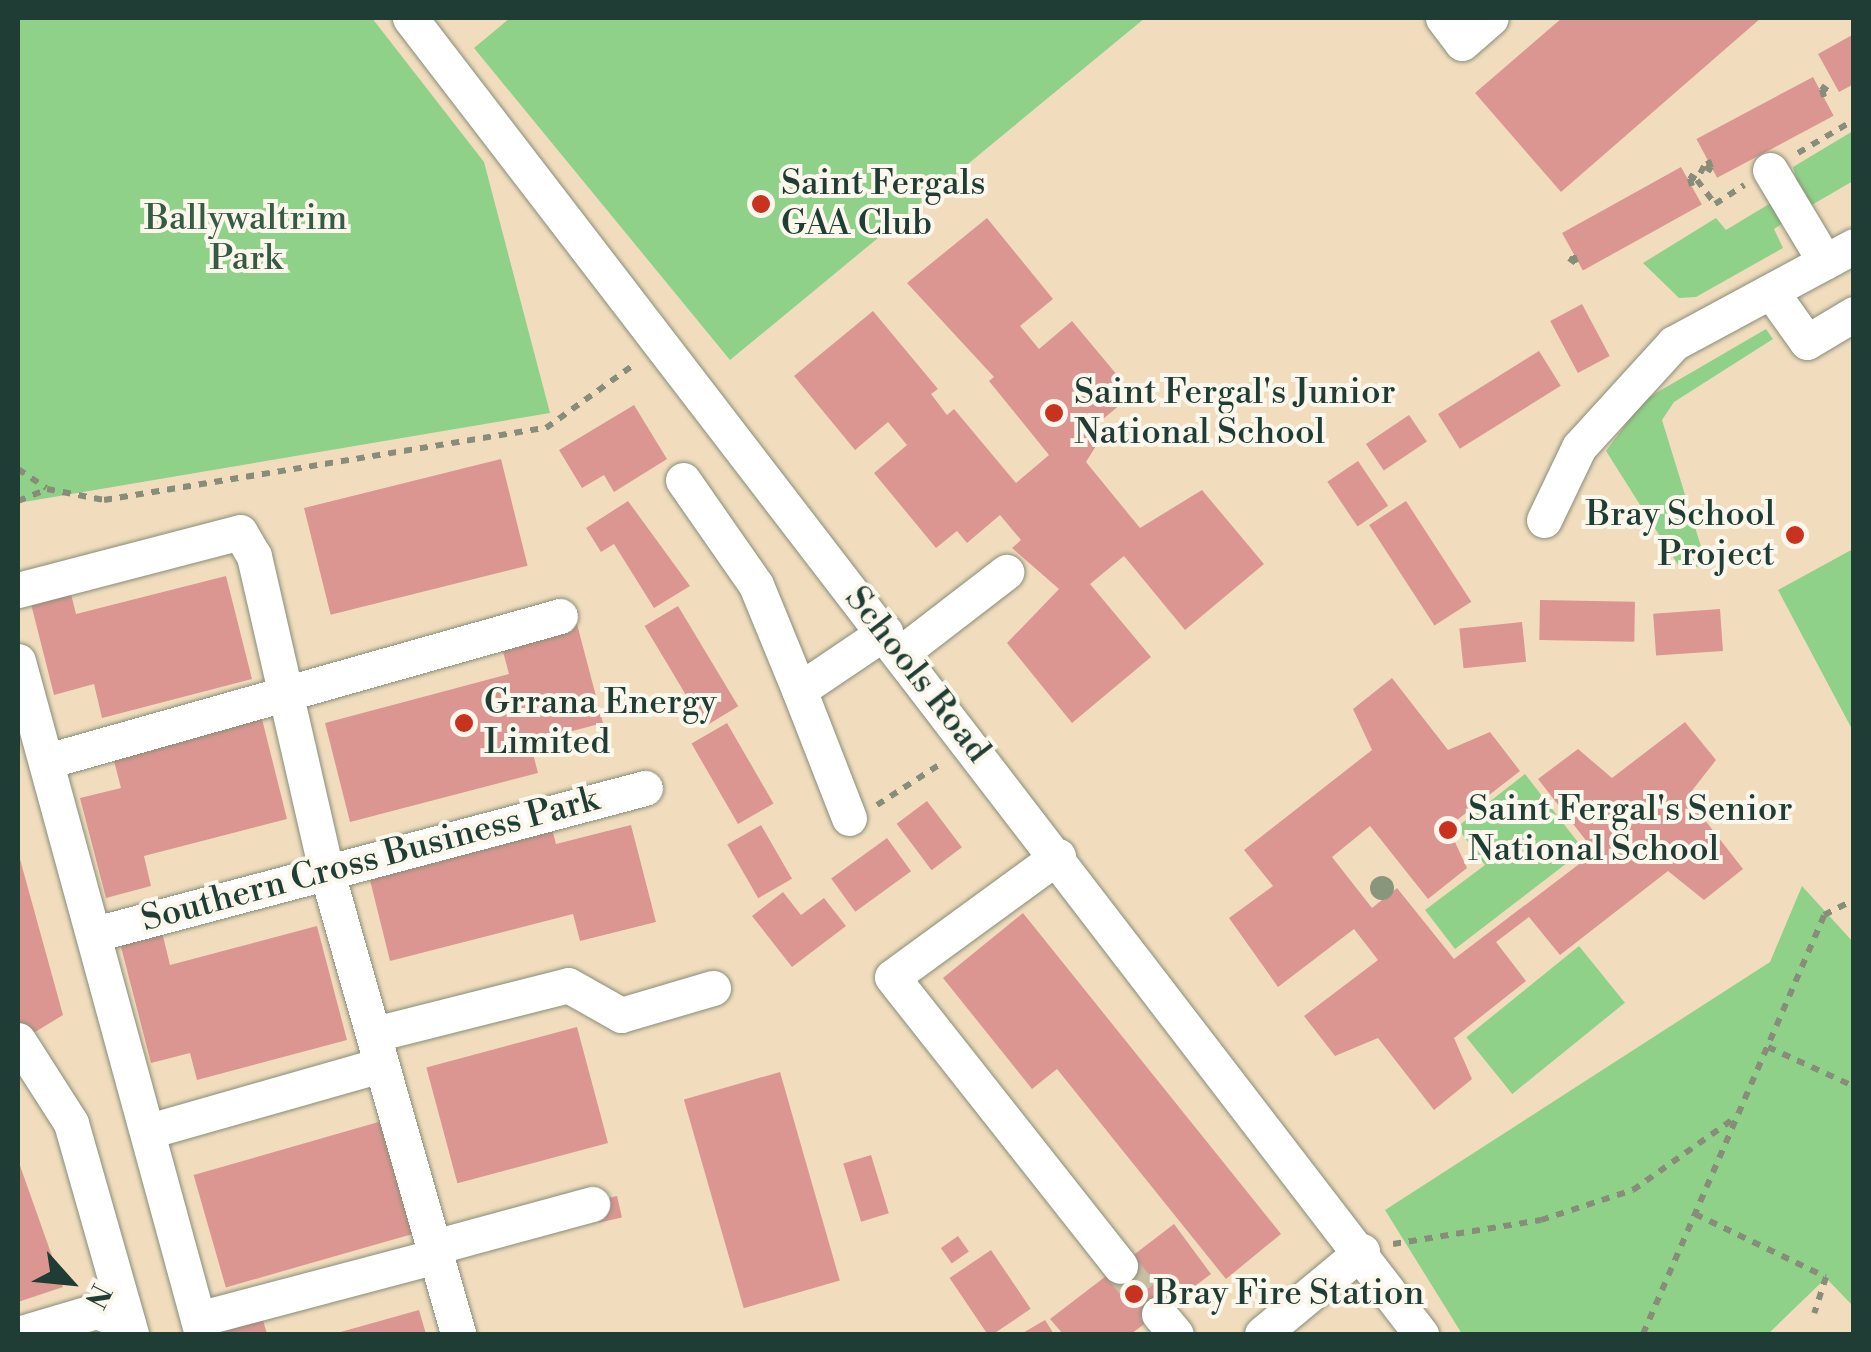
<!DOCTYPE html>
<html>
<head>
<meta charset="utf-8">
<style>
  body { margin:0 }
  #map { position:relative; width:1871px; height:1352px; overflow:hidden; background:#f1ddbe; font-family:"Libre Bodoni",serif }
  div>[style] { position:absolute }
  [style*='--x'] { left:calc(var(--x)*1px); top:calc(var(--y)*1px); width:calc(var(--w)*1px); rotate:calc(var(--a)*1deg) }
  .green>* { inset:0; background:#90d189; transform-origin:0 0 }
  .building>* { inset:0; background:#dc9692; transform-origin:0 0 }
  .minor-tunnel>* { height:35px; margin-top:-17.5px; transform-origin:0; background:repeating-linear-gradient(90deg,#c7bda2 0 35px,transparent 0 53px) }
  .path>* { height:6px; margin-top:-3px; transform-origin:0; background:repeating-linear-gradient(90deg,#888d79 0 8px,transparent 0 16px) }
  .roads { filter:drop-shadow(0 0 2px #888d79) drop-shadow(0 0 2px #888d79) }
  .minor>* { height:35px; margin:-17.5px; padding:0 17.5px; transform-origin:17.5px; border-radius:17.5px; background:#fff }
  .trees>* { width:24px; height:24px; margin:-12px; border-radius:50%; background:#8a967b }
  .dots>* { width:28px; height:28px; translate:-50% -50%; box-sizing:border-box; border:5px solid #fbf7ec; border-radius:50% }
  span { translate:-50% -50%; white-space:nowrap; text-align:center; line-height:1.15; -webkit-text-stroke:8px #fbf7ec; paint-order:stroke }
  .poi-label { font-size:35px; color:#1f3d34 }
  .left { translate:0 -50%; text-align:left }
  .right { translate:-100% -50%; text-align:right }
  .park-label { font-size:35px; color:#365b45 }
  .street-label { font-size:35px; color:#1f3d34 }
  .frame { position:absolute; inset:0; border:20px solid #1f3d34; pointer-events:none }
  .north { position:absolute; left:20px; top:1232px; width:100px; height:100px; -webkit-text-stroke:8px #fbf7ec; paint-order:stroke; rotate:117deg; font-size:28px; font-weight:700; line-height:40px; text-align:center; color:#1f3d34 }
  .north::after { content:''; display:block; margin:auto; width:35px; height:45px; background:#1f3d34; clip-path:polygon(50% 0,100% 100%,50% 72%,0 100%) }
</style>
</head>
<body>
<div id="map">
  <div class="green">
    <i style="clip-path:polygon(18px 18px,372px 18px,484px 162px,550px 413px,18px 503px)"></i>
    <i style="clip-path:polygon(510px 18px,1145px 18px,730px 360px,474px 48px)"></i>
    <i style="clip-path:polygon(1853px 131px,1853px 181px,1805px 209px,1793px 167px)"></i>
    <i style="clip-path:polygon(1774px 201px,1786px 221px,1774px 229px,1783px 248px,1696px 297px,1679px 298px,1643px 263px,1716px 218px,1726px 230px)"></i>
    <i style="clip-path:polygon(1766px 329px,1773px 339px,1674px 402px,1662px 420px,1707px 566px,1680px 568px,1606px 451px,1644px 400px)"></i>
    <i style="clip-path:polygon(1853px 549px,1853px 731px,1778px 590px)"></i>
    <i style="clip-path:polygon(1525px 774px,1584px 850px,1455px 949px,1425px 910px,1485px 865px,1457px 827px)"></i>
    <i style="clip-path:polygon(1802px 886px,1853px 942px,1853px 1306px,1826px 1278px,1768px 1334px,1462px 1334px,1385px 1210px,1770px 962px)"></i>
    <i style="left:1579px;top:946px;width:73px;height:145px;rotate:51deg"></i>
  </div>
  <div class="building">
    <i style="clip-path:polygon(1562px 18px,1761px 18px,1561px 192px,1475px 93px)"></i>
    <i style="clip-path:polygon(1854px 34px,1854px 84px,1839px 92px,1818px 54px)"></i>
    <i style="left:1813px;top:77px;width:44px;height:132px;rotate:62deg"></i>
    <i style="left:1681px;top:167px;width:43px;height:136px;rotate:61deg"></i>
    <i style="clip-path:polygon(987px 218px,1053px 299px,1020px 326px,1039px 349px,1072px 321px,1133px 394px,1097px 424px,1104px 433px,1086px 462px,1140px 528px,1202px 490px,1264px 564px,1185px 630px,1124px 556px,1090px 584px,1151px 657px,1072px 723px,1007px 643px,1059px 589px,1012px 548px,1021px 540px,1000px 515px,967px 543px,957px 531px,936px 548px,874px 473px,907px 445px,888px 422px,855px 450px,794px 376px,873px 311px,938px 389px,931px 394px,947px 415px,954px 409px,1016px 483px,1049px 455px,989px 381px,994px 377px,907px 283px)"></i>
    <i style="left:1582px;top:304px;width:59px;height:36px;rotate:62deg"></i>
    <i style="left:1539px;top:351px;width:41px;height:119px;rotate:58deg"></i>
    <i style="clip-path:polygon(634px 405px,667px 459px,614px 492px,604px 475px,582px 488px,559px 450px)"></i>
    <i style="left:1409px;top:415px;width:32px;height:52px;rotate:56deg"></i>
    <i style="left:501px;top:459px;width:110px;height:203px;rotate:76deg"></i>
    <i style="left:1358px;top:461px;width:54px;height:37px;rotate:56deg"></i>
    <i style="clip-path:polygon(628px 501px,690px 586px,654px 608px,614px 544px,601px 552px,586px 528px)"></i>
    <i style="left:1406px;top:501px;width:120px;height:44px;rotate:57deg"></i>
    <i style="clip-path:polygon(226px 576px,252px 679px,102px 718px,94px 684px,54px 695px,29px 596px,69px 586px,76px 614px)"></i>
    <i style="left:1540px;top:600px;width:95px;height:40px;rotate:1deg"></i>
    <i style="left:678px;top:606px;width:117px;height:39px;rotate:59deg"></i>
    <i style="left:1720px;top:609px;width:42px;height:67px;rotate:86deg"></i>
    <i style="left:1522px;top:622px;width:40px;height:63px;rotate:84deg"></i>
    <i style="clip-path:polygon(577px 624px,603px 723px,530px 742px,538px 773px,350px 822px,325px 723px,509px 674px,501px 644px)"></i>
    <i style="clip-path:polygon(1392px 678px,1448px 750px,1490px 732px,1520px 771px,1448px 827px,1467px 868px,1428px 899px,1370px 826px,1332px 857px,1372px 908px,1397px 888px,1454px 959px,1595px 852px,1538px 779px,1578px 749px,1612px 778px,1685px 722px,1716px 760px,1687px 797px,1743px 869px,1704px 900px,1668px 871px,1560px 955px,1529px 917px,1496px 942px,1526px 981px,1454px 1038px,1472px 1079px,1434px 1110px,1378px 1038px,1335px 1056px,1304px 1016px,1378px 960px,1354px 929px,1278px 987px,1229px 918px,1273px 886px,1244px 850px,1372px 750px,1353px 709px)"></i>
    <i style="clip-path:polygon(262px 719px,287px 819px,144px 856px,151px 886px,106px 898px,80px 798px,121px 788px,113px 757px)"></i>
    <i style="left:727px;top:723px;width:93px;height:41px;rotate:60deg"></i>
    <i style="left:927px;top:801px;width:58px;height:38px;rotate:53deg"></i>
    <i style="clip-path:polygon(549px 818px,556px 844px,631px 825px,656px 922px,580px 941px,573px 914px,390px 961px,366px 864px)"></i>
    <i style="left:761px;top:825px;width:62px;height:39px;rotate:60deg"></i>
    <i style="left:887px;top:838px;width:41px;height:69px;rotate:54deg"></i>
    <i style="clip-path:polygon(18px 852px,63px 1015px,27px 1037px,18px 1020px)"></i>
    <i style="clip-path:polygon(783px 892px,801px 915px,824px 898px,846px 926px,792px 967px,752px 916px)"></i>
    <i style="clip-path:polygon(1023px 913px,1281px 1234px,1226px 1279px,1057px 1069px,1032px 1089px,943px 978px)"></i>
    <i style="clip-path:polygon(317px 926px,347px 1040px,197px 1080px,190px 1053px,151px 1063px,120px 943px,162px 932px,170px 965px)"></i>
    <i style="left:577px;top:1027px;width:120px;height:156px;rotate:75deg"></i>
    <i style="left:780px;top:1072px;width:217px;height:100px;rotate:74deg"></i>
    <i style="left:382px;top:1121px;width:117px;height:196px;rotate:74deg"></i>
    <i style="left:871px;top:1155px;width:61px;height:29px;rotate:73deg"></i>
    <i style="clip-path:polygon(18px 1160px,63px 1287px,18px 1302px)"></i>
    <i style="left:617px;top:1196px;width:22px;height:24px;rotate:77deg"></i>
    <i style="clip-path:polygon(1174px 1224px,1211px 1274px,1131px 1334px,1063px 1334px,1050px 1319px)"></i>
    <i style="left:958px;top:1236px;width:19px;height:21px;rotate:55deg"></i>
    <i style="left:991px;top:1250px;width:71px;height:50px;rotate:56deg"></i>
    <i style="clip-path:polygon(419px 1310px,426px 1334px,337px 1334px,337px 1333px)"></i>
    <i style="clip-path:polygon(263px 1320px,267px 1334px,218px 1334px,218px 1333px)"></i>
    <i style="clip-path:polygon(1045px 1320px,1054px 1334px,1021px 1334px)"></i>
  </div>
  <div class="minor-tunnel">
    <i style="--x:1120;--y:1266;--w:62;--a:50.9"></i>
  </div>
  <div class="path">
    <i style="--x:1824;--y:97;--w:11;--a:-105"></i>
    <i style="--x:1821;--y:86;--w:9;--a:36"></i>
    <i style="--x:1798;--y:153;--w:65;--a:-30.5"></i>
    <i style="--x:1708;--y:160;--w:12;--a:70"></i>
    <i style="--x:1712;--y:171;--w:9;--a:-148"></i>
    <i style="--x:1704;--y:166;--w:16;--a:117"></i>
    <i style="--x:1697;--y:180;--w:30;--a:53"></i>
    <i style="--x:1715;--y:204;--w:35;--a:-33"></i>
    <i style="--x:1692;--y:186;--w:11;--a:-105"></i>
    <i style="--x:1689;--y:175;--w:9;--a:32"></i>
    <i style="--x:1569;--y:258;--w:9;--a:36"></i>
    <i style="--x:1576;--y:263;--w:12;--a:-110"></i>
    <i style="--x:18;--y:469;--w:34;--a:34"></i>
    <i style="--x:18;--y:501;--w:31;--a:-22"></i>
    <i style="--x:47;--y:489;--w:58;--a:10.9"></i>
    <i style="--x:104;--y:500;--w:448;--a:-9.3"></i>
    <i style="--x:546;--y:428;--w:111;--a:-35.8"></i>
    <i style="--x:877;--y:805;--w:77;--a:-32.9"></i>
    <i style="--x:1768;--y:1047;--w:94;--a:24.6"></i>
    <i style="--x:1695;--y:1214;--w:145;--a:25.7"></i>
    <i style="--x:1826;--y:1277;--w:38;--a:108"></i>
    <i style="--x:1393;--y:1244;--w:150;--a:-9.2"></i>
    <i style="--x:1541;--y:1220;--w:97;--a:-18.1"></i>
    <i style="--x:1633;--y:1190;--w:126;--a:-35.3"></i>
    <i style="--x:1643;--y:1334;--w:456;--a:-66.6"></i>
    <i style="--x:1824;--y:915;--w:34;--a:-27"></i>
  </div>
  <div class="roads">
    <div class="minor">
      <i style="--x:410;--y:18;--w:1660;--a:52.47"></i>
      <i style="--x:1443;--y:18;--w:31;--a:53"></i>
      <i style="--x:1462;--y:43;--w:38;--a:-41"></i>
      <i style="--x:1770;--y:170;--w:107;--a:59.1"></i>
      <i style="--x:1772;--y:293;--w:60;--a:54.5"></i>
      <i style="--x:1807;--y:342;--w:55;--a:-30.8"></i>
      <i style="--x:683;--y:480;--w:128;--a:55.2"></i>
      <i style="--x:756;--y:585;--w:113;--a:67.7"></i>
      <i style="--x:1544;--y:520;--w:81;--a:-64.4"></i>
      <i style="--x:1579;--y:447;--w:141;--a:-47.6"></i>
      <i style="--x:1674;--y:343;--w:204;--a:-28.3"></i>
      <i style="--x:18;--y:590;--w:229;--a:-14.6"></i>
      <i style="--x:240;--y:532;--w:28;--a:60"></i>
      <i style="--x:254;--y:556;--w:318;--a:77.1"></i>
      <i style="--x:325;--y:866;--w:487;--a:74.1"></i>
      <i style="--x:901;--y:653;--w:133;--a:-37.6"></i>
      <i style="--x:18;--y:661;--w:698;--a:74.71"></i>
      <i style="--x:47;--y:761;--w:533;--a:-15.78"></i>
      <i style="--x:849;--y:818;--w:137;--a:-111.3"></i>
      <i style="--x:799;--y:690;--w:104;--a:-34"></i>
      <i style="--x:1058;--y:856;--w:205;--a:143.9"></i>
      <i style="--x:892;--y:977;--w:368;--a:51.7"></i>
      <i style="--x:95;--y:934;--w:569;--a:-14.87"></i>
      <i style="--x:375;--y:1034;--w:199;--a:-14.2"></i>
      <i style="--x:568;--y:985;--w:61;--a:29.5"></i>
      <i style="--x:621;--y:1015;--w:96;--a:-16.4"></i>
      <i style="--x:18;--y:1040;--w:98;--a:57.4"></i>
      <i style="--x:71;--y:1123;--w:219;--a:74.1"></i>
      <i style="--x:149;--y:1131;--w:241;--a:-15.9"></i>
      <i style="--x:434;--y:1247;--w:164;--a:-15.2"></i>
      <i style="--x:1159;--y:1314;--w:26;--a:50"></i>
      <i style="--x:198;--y:1319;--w:246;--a:-14.8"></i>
      <i style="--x:18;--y:1334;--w:81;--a:-16.4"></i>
      <i style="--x:96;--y:1311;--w:34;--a:21"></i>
      <i style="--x:1262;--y:1334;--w:130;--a:-39.7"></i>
    </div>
  </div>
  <div class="trees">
    <i style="left:1382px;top:888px"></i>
  </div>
  <div class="dots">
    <i style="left:761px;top:204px;background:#c8321e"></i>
    <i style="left:1054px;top:413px;background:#c8321e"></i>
    <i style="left:1795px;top:535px;background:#c8321e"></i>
    <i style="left:464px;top:723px;background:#c8321e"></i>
    <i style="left:1448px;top:830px;background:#c8321e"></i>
    <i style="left:1134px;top:1294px;background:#c8321e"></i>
  </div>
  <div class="poi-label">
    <span class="left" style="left:781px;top:204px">Saint Fergals<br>GAA Club</span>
    <span class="left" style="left:1074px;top:413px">Saint Fergal's Junior<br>National School</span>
    <span class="right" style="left:1775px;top:535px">Bray School<br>Project</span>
    <span class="left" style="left:484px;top:723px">Grrana Energy<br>Limited</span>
    <span class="left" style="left:1468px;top:830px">Saint Fergal's Senior<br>National School</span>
    <span class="left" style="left:1154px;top:1294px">Bray Fire Station</span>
  </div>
  <div class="park-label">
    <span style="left:246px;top:239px">Ballywaltrim<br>Park</span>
  </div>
  <div class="street-label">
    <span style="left:917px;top:675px;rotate:52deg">Schools Road</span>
    <span style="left:370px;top:860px;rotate:-15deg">Southern Cross Business Park</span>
  </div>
  <div class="frame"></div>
  <div class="north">N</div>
</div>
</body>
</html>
